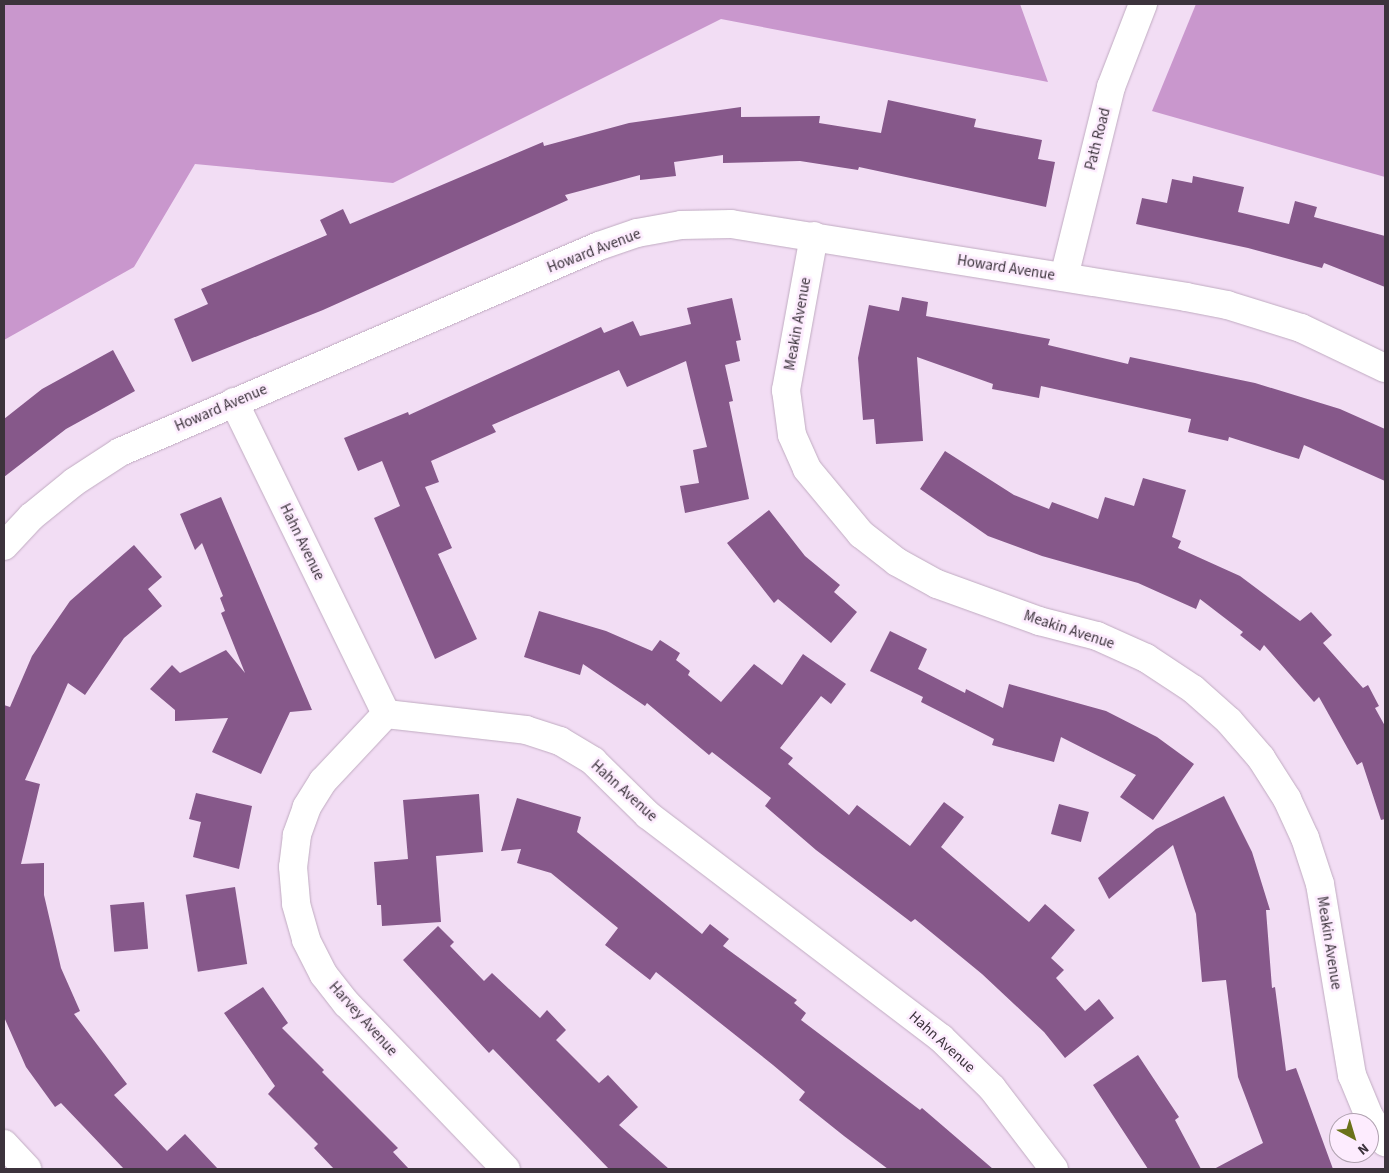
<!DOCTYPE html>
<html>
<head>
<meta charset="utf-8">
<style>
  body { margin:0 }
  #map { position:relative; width:1389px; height:1173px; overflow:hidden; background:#f2ddf4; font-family:"Source Sans 3",sans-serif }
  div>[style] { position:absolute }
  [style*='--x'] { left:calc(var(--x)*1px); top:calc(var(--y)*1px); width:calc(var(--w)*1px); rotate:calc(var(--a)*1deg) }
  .forest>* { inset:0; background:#c997cd }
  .building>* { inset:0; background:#86588a; transform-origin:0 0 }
  .roads { filter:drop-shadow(0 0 1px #c0abc1) drop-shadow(0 0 1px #c0abc1) }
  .minor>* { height:28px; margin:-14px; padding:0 14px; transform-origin:14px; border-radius:14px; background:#fff }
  span { translate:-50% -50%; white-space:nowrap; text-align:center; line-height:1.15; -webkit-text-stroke:5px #fdecfe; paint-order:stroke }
  .street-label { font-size:15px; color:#3c333c }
  .frame { position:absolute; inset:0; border:5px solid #3c333c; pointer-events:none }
  .north { position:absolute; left:1329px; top:1113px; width:50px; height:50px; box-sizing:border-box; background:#fdecfe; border:1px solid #b0a2b0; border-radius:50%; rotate:141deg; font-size:14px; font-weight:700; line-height:20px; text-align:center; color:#3c333c }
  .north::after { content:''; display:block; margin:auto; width:18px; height:22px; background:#6b721a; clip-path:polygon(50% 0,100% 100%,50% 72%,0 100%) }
</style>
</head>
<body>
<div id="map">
  <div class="forest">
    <i style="clip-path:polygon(4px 4px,1020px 4px,1048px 82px,721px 19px,393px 183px,195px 164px,134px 267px,4px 340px)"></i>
    <i style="clip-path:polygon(1196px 4px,1385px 4px,1385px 177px,1152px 111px)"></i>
  </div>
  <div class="building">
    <i style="clip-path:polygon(888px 100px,976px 119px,974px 127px,1042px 140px,1038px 159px,1055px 162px,1046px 207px,859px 167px,858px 170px,800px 161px,723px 163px,723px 155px,674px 162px,676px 176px,640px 180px,640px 175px,565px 195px,568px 200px,323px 310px,192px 362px,174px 319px,208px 304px,201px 289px,327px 235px,320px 220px,343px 209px,350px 224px,543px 142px,544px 146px,629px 123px,741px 107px,741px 117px,820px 116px,819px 123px,881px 133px)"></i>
    <i style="clip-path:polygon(1193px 176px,1244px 187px,1238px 212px,1289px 224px,1295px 201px,1317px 207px,1314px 217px,1385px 236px,1385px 287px,1324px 263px,1322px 268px,1248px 248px,1136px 224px,1142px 198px,1167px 203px,1172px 179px,1192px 183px)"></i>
    <i style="clip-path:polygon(902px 297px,928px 302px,926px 316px,1050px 339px,1048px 345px,1128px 364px,1130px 357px,1255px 383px,1340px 409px,1385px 429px,1385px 481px,1304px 445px,1299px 459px,1229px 437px,1228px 441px,1188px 432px,1191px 419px,1041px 386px,1039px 398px,992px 389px,993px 384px,917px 357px,923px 441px,876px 444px,874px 419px,863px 420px,858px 358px,869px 305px,899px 311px)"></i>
    <i style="clip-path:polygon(732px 298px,741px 340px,736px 341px,740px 361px,725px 365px,733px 401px,729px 402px,749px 499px,685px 513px,680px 486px,699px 483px,693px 450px,707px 447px,686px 361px,627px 387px,619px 370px,492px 425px,496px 432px,431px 461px,439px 482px,425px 487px,452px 548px,438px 554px,477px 639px,435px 659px,374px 518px,400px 506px,382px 461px,358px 471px,344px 438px,408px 412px,409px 415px,601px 327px,604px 333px,633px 321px,640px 336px,691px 324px,687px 308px)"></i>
    <i style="clip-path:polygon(113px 350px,135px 391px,66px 429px,4px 477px,4px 419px,42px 389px)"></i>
    <i style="clip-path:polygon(945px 451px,1014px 495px,1049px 509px,1052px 502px,1098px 519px,1105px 497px,1134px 506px,1143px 478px,1186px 490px,1172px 537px,1181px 541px,1178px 548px,1240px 576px,1300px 621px,1311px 612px,1332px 635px,1323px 643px,1363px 688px,1368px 685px,1379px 706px,1375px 708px,1385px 726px,1385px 819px,1381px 820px,1362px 762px,1357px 765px,1319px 697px,1314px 702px,1264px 645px,1260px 651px,1240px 635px,1243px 632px,1200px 599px,1196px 609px,1138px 583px,1042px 556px,988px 536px,920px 489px)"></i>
    <i style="clip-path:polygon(221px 497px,312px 710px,290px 712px,261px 774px,212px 752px,228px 718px,175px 721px,175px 710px,150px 689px,172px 665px,180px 673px,226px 650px,245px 673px,221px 613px,225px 611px,220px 598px,223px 596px,202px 543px,195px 550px,180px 514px)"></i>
    <i style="clip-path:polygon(769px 510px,805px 556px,840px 585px,834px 592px,857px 612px,831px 643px,778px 599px,774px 603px,727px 543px)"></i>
    <i style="clip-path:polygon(134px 545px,162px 577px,148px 589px,162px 606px,124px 638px,85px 695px,68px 683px,25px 780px,40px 784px,21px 864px,44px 863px,44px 895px,61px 968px,80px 1011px,74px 1014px,127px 1084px,114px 1095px,167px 1151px,185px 1134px,218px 1169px,124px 1169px,61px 1103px,55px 1107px,26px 1067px,4px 1017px,4px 705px,10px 707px,32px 656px,70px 601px)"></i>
    <i style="clip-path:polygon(539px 611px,606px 631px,652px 651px,660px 640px,680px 653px,676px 660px,690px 671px,688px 675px,721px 702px,754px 664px,782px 685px,803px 654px,846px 684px,831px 704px,821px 696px,780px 748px,793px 758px,788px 764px,849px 815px,857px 805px,910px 846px,944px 802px,964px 817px,941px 847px,1029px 922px,1045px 904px,1075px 930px,1051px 958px,1064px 970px,1056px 978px,1085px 1011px,1099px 999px,1114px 1018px,1065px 1058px,1044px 1032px,982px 974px,915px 919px,911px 922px,816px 850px,765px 806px,771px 798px,712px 752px,709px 755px,647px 703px,645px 706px,583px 664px,580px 675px,524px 657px)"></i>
    <i style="clip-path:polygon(890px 631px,927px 649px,918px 669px,965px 693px,966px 689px,1003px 708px,1009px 684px,1106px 711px,1157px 737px,1194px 764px,1153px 820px,1120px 797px,1136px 775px,1061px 737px,1054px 762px,992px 745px,994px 739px,921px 702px,923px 697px,870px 671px)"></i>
    <i style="clip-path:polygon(196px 793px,252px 806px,239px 869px,193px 857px,201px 822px,189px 819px)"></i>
    <i style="clip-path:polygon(479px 794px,483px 852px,436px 856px,441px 922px,382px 926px,381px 905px,377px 905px,374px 862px,408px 859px,403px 800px)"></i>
    <i style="clip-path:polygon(1224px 796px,1252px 852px,1270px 910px,1266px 910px,1272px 988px,1275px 987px,1286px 1071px,1296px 1068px,1333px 1169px,1214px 1169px,1263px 1143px,1238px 1077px,1226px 980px,1202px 982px,1196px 914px,1173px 845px,1109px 899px,1098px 878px,1156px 829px)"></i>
    <i style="clip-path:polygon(517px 798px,581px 817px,577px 832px,702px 934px,710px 924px,729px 939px,723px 946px,797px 1000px,794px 1003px,806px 1013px,801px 1020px,920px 1110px,922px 1108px,993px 1169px,888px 1169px,844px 1136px,799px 1100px,805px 1092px,773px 1065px,656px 972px,650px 980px,605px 945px,618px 928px,551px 873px,517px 863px,521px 849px,501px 851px)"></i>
    <i style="left:1059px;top:804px;width:31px;height:31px;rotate:15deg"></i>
    <i style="left:235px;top:887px;width:78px;height:50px;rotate:81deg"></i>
    <i style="left:144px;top:902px;width:47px;height:34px;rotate:85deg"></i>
    <i style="clip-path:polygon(438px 926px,454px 942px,450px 946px,484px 981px,492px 973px,540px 1018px,547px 1010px,566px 1030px,556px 1040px,599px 1083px,608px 1075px,638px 1107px,619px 1125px,669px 1169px,609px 1169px,493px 1049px,489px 1053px,403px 960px)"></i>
    <i style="clip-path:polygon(263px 987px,288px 1023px,282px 1028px,324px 1070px,322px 1072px,398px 1148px,393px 1152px,409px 1169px,334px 1169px,314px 1148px,318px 1144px,268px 1094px,275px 1086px,224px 1013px)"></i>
    <i style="clip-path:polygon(1138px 1055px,1179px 1117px,1175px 1120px,1201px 1169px,1148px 1169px,1093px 1085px)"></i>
  </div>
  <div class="roads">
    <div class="minor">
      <i style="--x:814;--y:236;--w:157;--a:100.3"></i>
      <i style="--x:786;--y:390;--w:45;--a:82.4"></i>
      <i style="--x:792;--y:435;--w:37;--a:66"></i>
      <i style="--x:807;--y:469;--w:85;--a:50.3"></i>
      <i style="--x:861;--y:534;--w:46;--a:37.9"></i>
      <i style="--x:897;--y:562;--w:46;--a:28.8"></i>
      <i style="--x:937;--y:584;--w:109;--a:19.9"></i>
      <i style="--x:1039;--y:621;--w:60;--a:14.5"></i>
      <i style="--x:1097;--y:636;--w:54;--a:24.2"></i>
      <i style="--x:1146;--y:658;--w:56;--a:33.4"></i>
      <i style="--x:1193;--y:689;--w:48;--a:41.6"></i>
      <i style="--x:1229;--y:721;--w:49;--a:49.1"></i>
      <i style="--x:1261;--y:758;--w:49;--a:57.6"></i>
      <i style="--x:1287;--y:799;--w:43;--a:65.2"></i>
      <i style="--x:1305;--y:838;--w:48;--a:71.9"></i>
      <i style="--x:1320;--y:884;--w:194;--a:80.5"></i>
      <i style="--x:1352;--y:1075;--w:44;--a:67.5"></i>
      <i style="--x:1369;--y:1116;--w:31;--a:58"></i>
      <i style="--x:1064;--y:277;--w:196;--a:-76.1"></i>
      <i style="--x:1111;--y:87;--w:89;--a:-68.9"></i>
      <i style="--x:234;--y:402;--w:347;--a:64"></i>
      <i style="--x:4;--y:546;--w:40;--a:-47"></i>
      <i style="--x:31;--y:517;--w:55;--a:-39.1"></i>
      <i style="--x:74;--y:482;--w:55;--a:-33.1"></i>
      <i style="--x:120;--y:452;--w:521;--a:-23.27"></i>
      <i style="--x:599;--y:246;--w:40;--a:-18.9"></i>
      <i style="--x:637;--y:233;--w:45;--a:-10.3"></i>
      <i style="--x:681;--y:225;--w:50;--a:-1.1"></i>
      <i style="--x:731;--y:224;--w:461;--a:9.1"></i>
      <i style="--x:1186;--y:297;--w:42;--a:11"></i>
      <i style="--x:1227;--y:305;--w:77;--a:17.3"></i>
      <i style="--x:1301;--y:328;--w:93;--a:25.5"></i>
      <i style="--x:386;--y:714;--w:141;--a:6.5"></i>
      <i style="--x:526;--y:730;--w:36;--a:18"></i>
      <i style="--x:560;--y:741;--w:39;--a:31"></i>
      <i style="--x:593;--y:761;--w:77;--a:44.5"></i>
      <i style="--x:648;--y:815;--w:368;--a:37.3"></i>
      <i style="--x:941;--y:1038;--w:71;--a:44.4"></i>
      <i style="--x:992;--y:1088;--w:102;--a:52.6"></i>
      <i style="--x:386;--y:714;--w:92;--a:133.2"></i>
      <i style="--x:323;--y:781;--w:31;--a:122"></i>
      <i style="--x:307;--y:807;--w:30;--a:110"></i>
      <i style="--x:297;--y:835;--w:32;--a:97"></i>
      <i style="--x:293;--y:867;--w:37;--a:85"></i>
      <i style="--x:296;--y:904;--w:37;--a:74"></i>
      <i style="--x:306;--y:940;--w:39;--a:63"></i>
      <i style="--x:324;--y:975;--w:37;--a:52"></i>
      <i style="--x:347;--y:1004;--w:229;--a:46.1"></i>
      <i style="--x:4;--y:1144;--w:34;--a:47"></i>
    </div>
  </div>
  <div class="street-label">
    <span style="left:1098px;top:139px;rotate:-76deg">Path Road</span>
    <span style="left:594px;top:251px;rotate:-21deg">Howard Avenue</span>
    <span style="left:1006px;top:268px;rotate:9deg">Howard Avenue</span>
    <span style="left:798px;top:324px;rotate:-80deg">Meakin Avenue</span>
    <span style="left:221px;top:408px;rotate:-23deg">Howard Avenue</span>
    <span style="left:302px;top:542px;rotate:64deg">Hahn Avenue</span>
    <span style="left:1069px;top:630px;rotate:18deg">Meakin Avenue</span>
    <span style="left:624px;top:791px;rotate:42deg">Hahn Avenue</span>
    <span style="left:1329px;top:943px;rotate:81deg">Meakin Avenue</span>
    <span style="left:363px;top:1019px;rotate:48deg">Harvey Avenue</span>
    <span style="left:942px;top:1042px;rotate:42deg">Hahn Avenue</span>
  </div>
  <div class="frame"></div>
  <div class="north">N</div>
</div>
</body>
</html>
